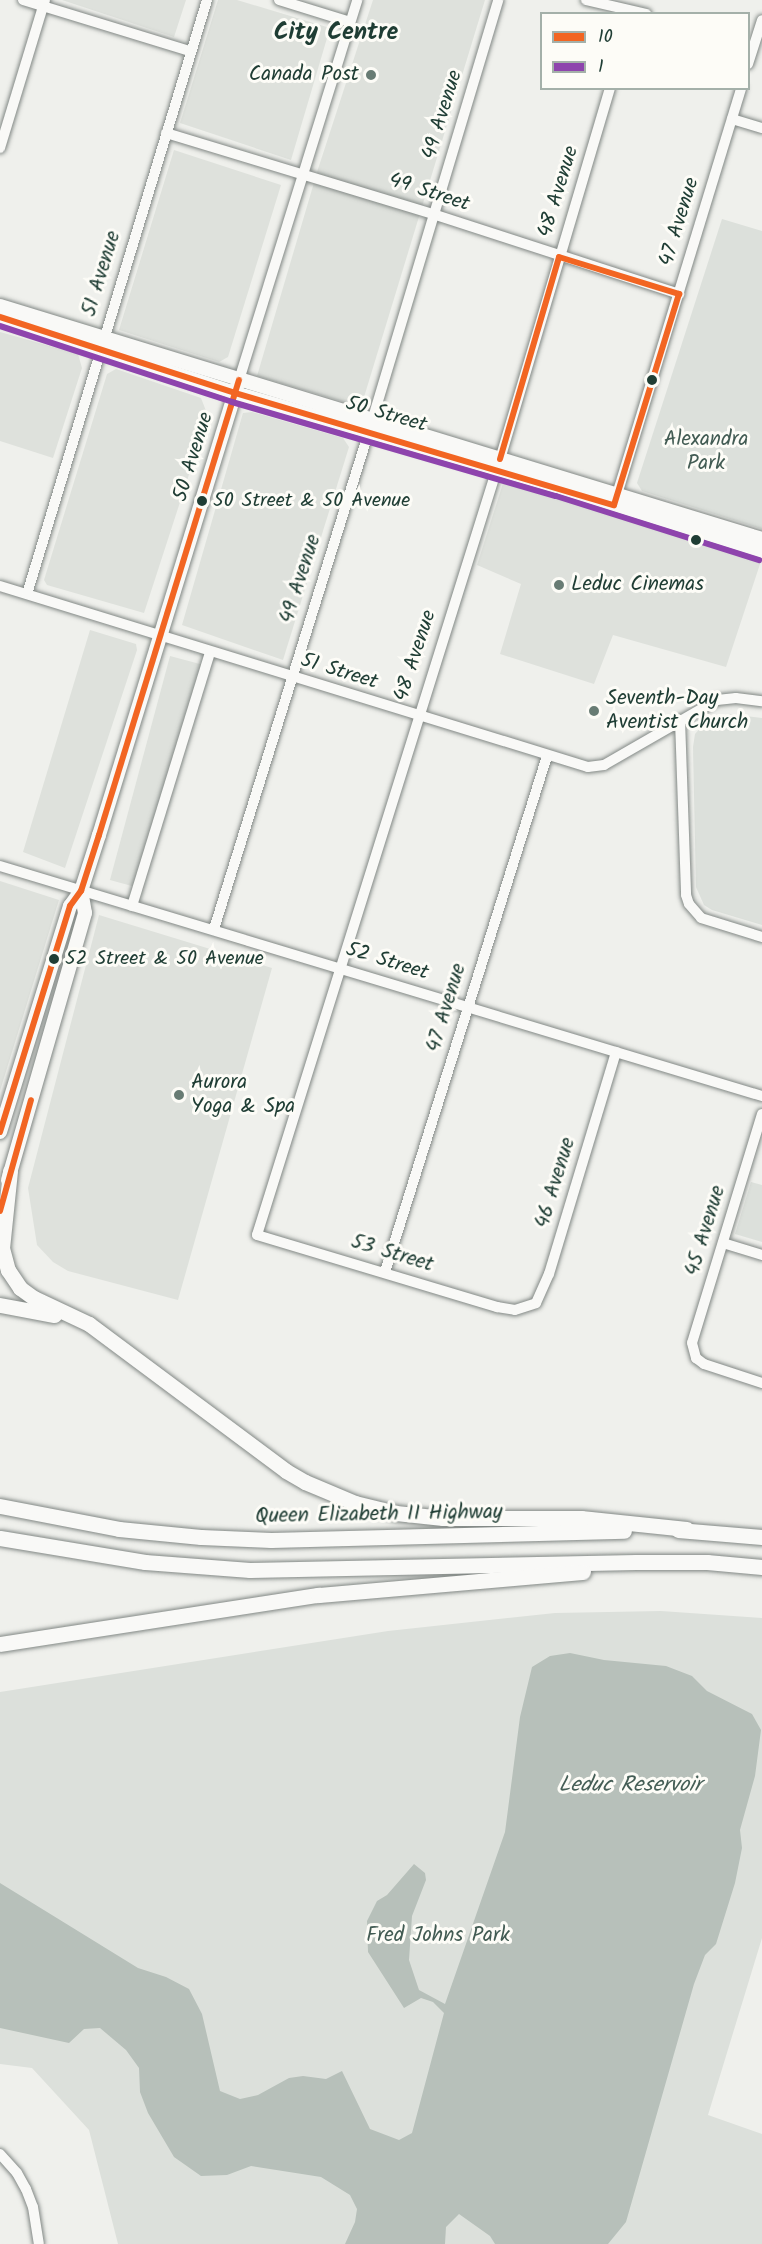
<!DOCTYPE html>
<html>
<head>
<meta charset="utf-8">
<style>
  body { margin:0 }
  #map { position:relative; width:762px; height:2244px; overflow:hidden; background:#eff0ec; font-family:Kalam,sans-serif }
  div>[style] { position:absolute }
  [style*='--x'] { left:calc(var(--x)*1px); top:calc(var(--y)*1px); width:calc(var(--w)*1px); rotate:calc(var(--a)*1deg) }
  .built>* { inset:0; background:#dee1dc; transform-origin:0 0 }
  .green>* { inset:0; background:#dce0db }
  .water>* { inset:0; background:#b7c0ba }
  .roads { filter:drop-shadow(0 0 2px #828885) drop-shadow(0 0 2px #828885) }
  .minor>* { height:10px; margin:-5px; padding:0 5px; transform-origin:5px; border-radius:5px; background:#f9f9f7 }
  .major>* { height:14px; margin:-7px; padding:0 7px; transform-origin:7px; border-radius:7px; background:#f9f9f7 }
  .highway>* { height:15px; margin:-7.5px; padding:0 7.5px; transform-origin:7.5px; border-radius:7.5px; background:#f9f9f7 }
  .bus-1>* { height:6px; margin:-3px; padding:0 3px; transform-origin:3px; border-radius:3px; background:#f26522 }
  .bus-2>* { height:6px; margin:-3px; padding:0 3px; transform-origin:3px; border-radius:3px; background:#8e44ad }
  .dots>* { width:16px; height:16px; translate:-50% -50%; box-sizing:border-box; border:3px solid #fdfcf7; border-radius:50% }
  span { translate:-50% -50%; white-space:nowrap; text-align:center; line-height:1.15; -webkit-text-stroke:6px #fdfcf7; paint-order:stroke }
  .bus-label { font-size:20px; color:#1f3d34 }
  .left { translate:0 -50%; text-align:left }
  .poi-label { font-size:21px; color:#1f3d34 }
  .right { translate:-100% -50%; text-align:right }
  .street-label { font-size:21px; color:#1f3d34 }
  .park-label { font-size:21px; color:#425b53 }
  .water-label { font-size:22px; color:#455e56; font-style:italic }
  .quarter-label { font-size:24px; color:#1f3d34; font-weight:700 }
  .legend { position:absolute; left:540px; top:12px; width:210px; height:78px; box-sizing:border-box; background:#fdfcf7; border:2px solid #a4b0a9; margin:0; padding:8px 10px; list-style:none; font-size:18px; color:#1f3d34 }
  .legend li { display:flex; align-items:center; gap:12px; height:30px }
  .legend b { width:30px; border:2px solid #a4b0a9 }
</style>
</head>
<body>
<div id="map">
  <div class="built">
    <i style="clip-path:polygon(62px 0,186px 0,174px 37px)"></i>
    <i style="clip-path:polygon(218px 0,237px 0,330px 28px,291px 160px,180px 123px)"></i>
    <i style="clip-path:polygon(373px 0,485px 0,361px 407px,257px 376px,318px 169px)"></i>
    <i style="clip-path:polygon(174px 150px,281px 185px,228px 357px,219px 362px,119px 330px)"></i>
    <i style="clip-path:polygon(0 332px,78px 354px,82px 368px,53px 458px,0 441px)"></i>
    <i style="clip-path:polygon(116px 369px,201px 398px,208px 416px,144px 613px,47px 585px,44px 580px,107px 374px)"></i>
    <i style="clip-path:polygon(252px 412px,343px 438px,349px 447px,283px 660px,182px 625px,243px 413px)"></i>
    <i style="clip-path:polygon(504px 480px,761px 561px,726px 667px,613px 635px,594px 684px,500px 654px,521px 584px,477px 565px)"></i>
    <i style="clip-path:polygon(90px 630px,136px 644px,137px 650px,65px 868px,23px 852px)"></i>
    <i style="left:170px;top:656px;width:34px;height:232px;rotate:15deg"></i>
    <i style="clip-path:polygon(0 881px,59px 900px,0 1091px)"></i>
    <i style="clip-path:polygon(99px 915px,272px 968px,178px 1300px,68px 1271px,53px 1262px,37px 1245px,28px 1188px)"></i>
  </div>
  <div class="green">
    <i style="clip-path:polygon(722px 219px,762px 231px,762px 529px,642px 491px,637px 483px)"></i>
    <i style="clip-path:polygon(729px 714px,762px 718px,762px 925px,712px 910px,704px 905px,696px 887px,693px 747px,695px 734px,702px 726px,714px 717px)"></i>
    <i style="clip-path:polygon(751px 1182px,762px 1185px,762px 1242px,735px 1234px)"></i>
    <i style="clip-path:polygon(661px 1611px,762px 1618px,762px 1938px,708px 2115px,762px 2134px,762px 2244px,118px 2244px,89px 2130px,32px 2068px,0 2064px,0 1692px,388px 1631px,555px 1613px)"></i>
  </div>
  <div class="water">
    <i style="clip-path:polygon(570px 1653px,604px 1660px,666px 1666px,692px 1676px,707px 1691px,752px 1714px,761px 1730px,755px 1776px,740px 1830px,742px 1848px,735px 1883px,716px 1944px,705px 1955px,694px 1984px,626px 2222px,608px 2244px,495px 2244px,490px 2236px,459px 2214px,446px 2227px,445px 2244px,345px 2244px,355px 2222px,357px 2209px,350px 2195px,321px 2177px,251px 2166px,227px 2175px,201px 2176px,174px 2157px,148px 2113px,140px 2092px,139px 2068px,126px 2050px,100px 2028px,84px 2029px,69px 2043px,0 2028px,0 1883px,138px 1968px,166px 1977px,189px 1989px,202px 2014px,220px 2091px,240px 2099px,258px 2095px,289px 2078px,303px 2076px,326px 2079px,342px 2071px,370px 2129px,399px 2140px,412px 2133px,444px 2013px,433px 2002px,421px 1998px,404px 2008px,368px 1952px,367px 1921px,377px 1901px,387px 1895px,414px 1864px,425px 1873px,426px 1880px,412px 1916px,409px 1960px,419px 1990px,445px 2004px,505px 1832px,520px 1717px,532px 1667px,550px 1656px)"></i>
  </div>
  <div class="roads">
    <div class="minor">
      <i style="--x:23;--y:0;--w:175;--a:17"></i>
      <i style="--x:279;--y:0;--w:74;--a:17.2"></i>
      <i style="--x:586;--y:0;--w:62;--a:13.1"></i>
      <i style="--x:748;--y:64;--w:46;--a:-72.3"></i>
      <i style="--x:610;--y:88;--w:387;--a:106.5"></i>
      <i style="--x:500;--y:459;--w:813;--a:107.39"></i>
      <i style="--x:257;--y:1235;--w:251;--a:16.7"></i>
      <i style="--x:497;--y:1307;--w:18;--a:9"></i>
      <i style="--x:515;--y:1310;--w:22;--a:-18"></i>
      <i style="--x:536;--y:1303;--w:32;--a:-66"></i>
      <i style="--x:549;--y:1274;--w:232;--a:-73.2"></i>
      <i style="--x:732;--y:119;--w:31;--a:17"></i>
      <i style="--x:166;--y:133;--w:279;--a:16.9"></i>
      <i style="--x:433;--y:214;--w:259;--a:18"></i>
      <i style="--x:0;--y:148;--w:155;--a:-73.1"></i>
      <i style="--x:239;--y:380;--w:398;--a:-72.7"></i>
      <i style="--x:615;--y:501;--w:432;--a:-73"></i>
      <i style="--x:0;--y:586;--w:615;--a:17.11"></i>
      <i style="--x:588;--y:767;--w:16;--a:-7"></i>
      <i style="--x:604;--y:765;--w:130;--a:-29.9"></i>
      <i style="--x:717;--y:700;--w:19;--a:-6"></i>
      <i style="--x:736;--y:698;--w:26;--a:7"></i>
      <i style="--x:27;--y:594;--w:621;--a:-73.14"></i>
      <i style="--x:680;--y:720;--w:175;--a:88"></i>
      <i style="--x:686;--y:895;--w:9;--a:72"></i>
      <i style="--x:689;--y:904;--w:18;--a:49"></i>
      <i style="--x:701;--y:918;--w:64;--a:17.3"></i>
      <i style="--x:0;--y:866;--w:796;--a:16.8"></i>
      <i style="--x:132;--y:906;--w:266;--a:-72.9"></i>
      <i style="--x:214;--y:929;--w:522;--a:-72.71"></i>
      <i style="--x:369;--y:431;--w:450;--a:-73.3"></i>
      <i style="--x:762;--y:1114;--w:239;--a:107"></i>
      <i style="--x:692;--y:1343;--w:16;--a:75"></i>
      <i style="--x:696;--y:1358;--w:10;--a:37"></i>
      <i style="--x:704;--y:1364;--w:61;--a:18.1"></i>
      <i style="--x:723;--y:1243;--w:41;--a:17.1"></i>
      <i style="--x:385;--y:1272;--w:541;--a:-72.57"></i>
      <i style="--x:0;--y:2154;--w:25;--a:48"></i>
      <i style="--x:17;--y:2173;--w:18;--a:61"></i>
      <i style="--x:26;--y:2189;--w:19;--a:69"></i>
      <i style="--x:33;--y:2207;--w:37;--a:81"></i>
    </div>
    <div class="major">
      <i style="--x:0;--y:306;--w:797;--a:17"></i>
      <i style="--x:0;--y:317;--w:247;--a:17.9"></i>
      <i style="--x:235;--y:393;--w:337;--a:16.2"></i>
      <i style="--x:559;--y:487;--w:213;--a:17.5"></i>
      <i style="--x:0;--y:1132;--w:237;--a:-72.8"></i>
      <i style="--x:70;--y:906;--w:19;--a:-54"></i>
      <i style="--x:81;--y:891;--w:59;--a:-72.2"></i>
      <i style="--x:99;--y:835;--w:470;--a:-72.9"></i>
      <i style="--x:8;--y:1180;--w:278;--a:-73.9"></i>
      <i style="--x:85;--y:913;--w:22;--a:-100"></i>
    </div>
    <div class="highway">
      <i style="--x:10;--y:1171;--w:77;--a:95.9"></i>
      <i style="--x:2;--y:1248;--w:23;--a:75"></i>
      <i style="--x:8;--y:1270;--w:22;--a:56"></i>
      <i style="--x:20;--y:1288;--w:17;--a:36"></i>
      <i style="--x:34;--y:1298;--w:61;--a:25.3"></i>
      <i style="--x:89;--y:1324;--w:246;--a:36.7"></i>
      <i style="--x:286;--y:1471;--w:22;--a:30"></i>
      <i style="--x:305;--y:1482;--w:54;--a:22.8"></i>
      <i style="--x:355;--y:1503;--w:42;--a:13.7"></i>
      <i style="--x:396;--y:1513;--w:47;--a:6.1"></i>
      <i style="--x:443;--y:1518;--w:138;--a:0"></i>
      <i style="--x:581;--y:1518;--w:106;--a:6"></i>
      <i style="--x:0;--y:1305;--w:55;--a:10.5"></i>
      <i style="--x:0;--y:1506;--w:121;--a:10.9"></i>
      <i style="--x:119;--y:1529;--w:82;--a:5.6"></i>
      <i style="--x:201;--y:1537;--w:70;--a:2.5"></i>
      <i style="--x:271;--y:1540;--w:353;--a:-1.5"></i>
      <i style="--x:678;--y:1530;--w:84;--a:4.8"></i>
      <i style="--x:0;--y:1538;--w:147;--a:9.4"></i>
      <i style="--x:145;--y:1562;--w:105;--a:4.4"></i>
      <i style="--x:250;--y:1570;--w:386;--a:-1.2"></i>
      <i style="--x:636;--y:1562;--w:71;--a:0"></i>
      <i style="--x:707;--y:1562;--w:55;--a:5.2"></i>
      <i style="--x:0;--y:1644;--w:322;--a:-8.8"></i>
      <i style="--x:318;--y:1595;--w:266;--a:-5"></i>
    </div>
  </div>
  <div class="bus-1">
    <i style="--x:559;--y:257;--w:126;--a:17.1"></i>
    <i style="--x:0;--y:317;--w:247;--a:17.9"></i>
    <i style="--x:235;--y:393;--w:395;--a:16.5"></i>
    <i style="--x:500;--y:459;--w:210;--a:-73.7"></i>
    <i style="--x:614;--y:505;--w:221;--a:-72.9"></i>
    <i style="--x:0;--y:1132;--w:237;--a:-72.8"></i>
    <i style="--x:70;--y:906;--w:19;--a:-54"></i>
    <i style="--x:81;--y:891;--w:59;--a:-72.2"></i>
    <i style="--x:99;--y:835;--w:476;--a:-72.9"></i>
    <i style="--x:0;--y:1211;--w:115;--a:-74.4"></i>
  </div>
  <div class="bus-2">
    <i style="--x:0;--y:326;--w:244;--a:18.1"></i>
    <i style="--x:232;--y:402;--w:337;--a:16.2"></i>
    <i style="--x:556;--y:496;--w:213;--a:17.5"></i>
  </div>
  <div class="dots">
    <i style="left:371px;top:75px;background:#687c74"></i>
    <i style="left:652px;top:380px;background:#1f3d34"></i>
    <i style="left:202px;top:501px;background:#1f3d34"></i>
    <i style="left:696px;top:540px;background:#1f3d34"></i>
    <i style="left:559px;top:585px;background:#687c74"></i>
    <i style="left:594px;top:711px;background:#687c74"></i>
    <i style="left:54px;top:959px;background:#1f3d34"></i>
    <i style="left:179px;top:1095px;background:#687c74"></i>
  </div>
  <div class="bus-label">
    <span class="left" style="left:213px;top:501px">50 Street &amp; 50 Avenue</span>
    <span class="left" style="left:65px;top:959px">52 Street &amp; 50 Avenue</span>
  </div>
  <div class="poi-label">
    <span class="right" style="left:359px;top:75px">Canada Post</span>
    <span class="left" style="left:571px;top:585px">Leduc Cinemas</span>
    <span class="left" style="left:606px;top:711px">Seventh-Day<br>Aventist Church</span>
    <span class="left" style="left:191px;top:1095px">Aurora<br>Yoga &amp; Spa</span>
  </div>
  <div class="street-label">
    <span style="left:443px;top:115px;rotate:-73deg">49 Avenue</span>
    <span style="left:559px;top:192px;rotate:-73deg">48 Avenue</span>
    <span style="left:429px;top:193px;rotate:18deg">49 Street</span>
    <span style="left:680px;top:222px;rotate:-73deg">47 Avenue</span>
    <span style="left:102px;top:274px;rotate:-73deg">51 Avenue</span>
    <span style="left:386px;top:415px;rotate:16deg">50 Street</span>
    <span style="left:194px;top:457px;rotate:-73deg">50 Avenue</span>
    <span style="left:301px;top:579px;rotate:-72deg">49 Avenue</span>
    <span style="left:416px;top:656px;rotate:-72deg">48 Avenue</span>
    <span style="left:339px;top:672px;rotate:17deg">51 Street</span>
    <span style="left:387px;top:962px;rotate:17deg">52 Street</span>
    <span style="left:447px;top:1008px;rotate:-73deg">47 Avenue</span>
    <span style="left:556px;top:1183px;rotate:-73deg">46 Avenue</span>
    <span style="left:706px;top:1231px;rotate:-73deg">45 Avenue</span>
    <span style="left:392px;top:1254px;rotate:17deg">53 Street</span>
    <span style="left:379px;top:1515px;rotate:-1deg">Queen Elizabeth II Highway</span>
  </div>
  <div class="park-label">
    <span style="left:706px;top:452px">Alexandra<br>Park</span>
    <span style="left:438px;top:1936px">Fred Johns Park</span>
  </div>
  <div class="water-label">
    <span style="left:630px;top:1786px">Leduc Reservoir</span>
  </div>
  <div class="quarter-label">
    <span style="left:336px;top:33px">City Centre</span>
  </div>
  <ul class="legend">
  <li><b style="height:8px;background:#f26522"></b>10</li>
  <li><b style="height:8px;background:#8e44ad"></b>1</li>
  </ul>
</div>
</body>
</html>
